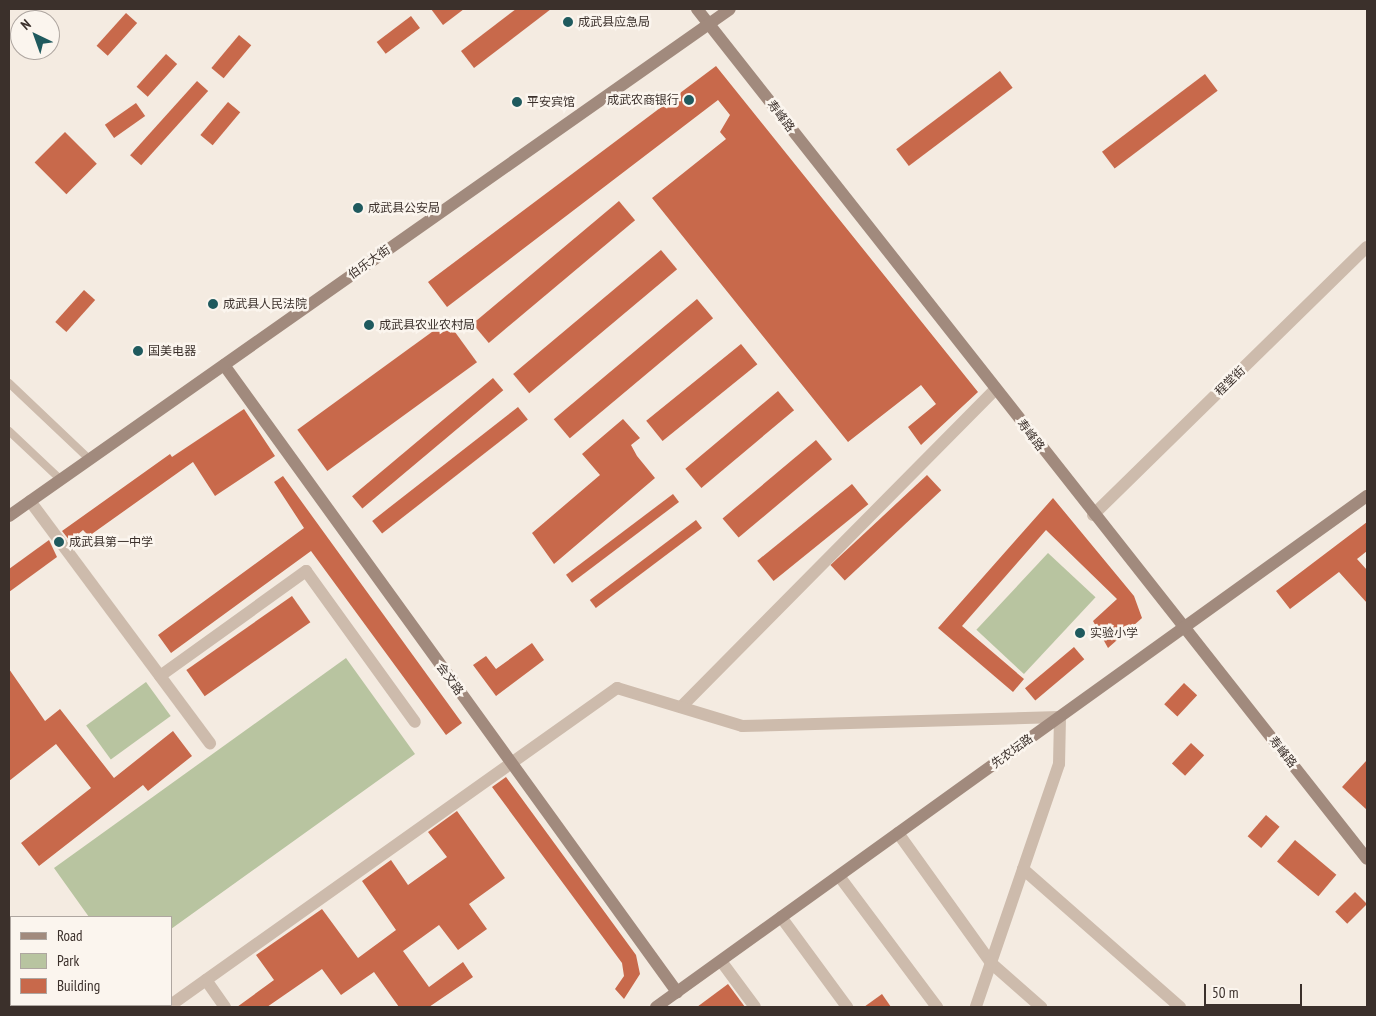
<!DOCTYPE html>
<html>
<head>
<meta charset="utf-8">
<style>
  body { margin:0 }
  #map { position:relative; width:1376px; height:1016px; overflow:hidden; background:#f4ebe1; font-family:"PT Sans Narrow","Noto Sans SC",sans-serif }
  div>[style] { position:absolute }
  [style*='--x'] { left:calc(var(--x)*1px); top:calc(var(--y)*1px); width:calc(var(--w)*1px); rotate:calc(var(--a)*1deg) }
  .green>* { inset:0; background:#b8c4a0; transform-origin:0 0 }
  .building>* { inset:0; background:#c8694b; transform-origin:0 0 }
  .lane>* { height:8px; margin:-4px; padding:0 4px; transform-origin:4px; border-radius:4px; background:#cdbbac }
  .street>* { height:12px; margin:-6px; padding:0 6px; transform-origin:6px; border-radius:6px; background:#cdbbac }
  .secondary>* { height:12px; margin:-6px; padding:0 6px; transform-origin:6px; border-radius:6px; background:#a18a7d }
  .dots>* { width:14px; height:14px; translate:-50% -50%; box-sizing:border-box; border:2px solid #fbf5ee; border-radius:50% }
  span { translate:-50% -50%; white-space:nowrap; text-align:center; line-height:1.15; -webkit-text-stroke:5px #fbf5ee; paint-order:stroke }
  .poi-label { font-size:12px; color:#3b302b }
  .left { translate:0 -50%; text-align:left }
  .right { translate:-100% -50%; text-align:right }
  .street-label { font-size:12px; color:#3b302b }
  .frame { position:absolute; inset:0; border:10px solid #3b302b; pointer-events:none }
  .legend { position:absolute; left:10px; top:916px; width:162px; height:90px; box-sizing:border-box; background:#fbf5ee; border:1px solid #aea6a0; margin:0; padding:6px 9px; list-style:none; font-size:15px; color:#3b302b }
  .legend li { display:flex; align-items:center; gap:10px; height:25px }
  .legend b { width:25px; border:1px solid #aea6a0 }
  .north { position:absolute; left:10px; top:10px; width:50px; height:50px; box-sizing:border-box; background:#fbf5ee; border:1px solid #aea6a0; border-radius:50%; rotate:318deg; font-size:14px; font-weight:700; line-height:20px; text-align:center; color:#3b302b }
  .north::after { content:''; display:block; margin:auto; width:18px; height:22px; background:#1f5a5e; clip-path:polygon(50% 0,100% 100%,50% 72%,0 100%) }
  .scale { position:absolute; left:1204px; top:984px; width:98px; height:22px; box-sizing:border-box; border:2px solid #3b302b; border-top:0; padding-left:6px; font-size:15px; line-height:18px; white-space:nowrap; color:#3b302b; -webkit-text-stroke:4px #fbf5ee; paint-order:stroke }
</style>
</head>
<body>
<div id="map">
  <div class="green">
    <i style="left:1048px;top:553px;width:65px;height:105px;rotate:43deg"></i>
    <i style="clip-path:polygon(346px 658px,415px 754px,171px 929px,171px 917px,89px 917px,54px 868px)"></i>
    <i style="left:146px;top:682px;width:42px;height:74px;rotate:54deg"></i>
  </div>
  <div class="building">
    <i style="clip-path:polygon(431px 9px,464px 9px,443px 25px)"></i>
    <i style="clip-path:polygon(516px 9px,551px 9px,474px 68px,461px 51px)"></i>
    <i style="left:126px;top:13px;width:15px;height:44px;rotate:42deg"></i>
    <i style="left:411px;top:16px;width:15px;height:43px;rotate:53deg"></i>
    <i style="left:239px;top:35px;width:16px;height:43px;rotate:40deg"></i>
    <i style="left:166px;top:54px;width:15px;height:44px;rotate:42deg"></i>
    <i style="clip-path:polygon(716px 66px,978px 392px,921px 445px,908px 427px,936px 404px,921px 385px,848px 442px,652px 198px,726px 139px,720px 132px,730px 115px,718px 100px,447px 307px,428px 282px)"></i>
    <i style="left:1000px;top:71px;width:21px;height:130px;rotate:53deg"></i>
    <i style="left:1205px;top:74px;width:21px;height:129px;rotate:53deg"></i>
    <i style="left:197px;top:81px;width:15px;height:100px;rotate:42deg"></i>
    <i style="left:228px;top:102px;width:16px;height:43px;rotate:40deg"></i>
    <i style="left:136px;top:103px;width:16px;height:38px;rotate:55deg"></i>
    <i style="left:65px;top:132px;width:45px;height:43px;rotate:45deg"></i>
    <i style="left:619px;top:201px;width:25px;height:191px;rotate:50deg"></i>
    <i style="left:661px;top:250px;width:25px;height:193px;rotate:50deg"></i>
    <i style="left:84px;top:290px;width:15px;height:43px;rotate:42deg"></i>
    <i style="left:697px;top:299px;width:25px;height:187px;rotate:50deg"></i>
    <i style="left:447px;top:321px;width:51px;height:185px;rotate:54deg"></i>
    <i style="left:741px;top:344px;width:26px;height:122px;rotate:51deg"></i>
    <i style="left:493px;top:378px;width:16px;height:184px;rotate:50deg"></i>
    <i style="left:778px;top:391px;width:25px;height:121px;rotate:50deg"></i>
    <i style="left:518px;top:407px;width:16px;height:185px;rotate:52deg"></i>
    <i style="clip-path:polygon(244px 409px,275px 456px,215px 496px,193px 462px,89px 536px,83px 530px,70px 541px,62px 531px,170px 454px,172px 457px)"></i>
    <i style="clip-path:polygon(623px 419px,640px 438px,631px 445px,637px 456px,655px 478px,554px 564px,532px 533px,600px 475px,582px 454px)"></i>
    <i style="left:816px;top:440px;width:25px;height:122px;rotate:50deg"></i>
    <i style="left:927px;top:475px;width:21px;height:132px;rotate:47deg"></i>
    <i style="clip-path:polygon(283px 476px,462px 723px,446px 735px,311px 551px,171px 653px,158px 635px,304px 528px,274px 482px)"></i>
    <i style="left:852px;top:484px;width:26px;height:122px;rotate:51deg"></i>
    <i style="left:673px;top:494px;width:10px;height:134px;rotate:53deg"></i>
    <i style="clip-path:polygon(1053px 498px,1134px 596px,1142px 618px,1108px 648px,1093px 621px,1117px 599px,1046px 530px,962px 626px,1024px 679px,1013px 692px,938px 628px)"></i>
    <i style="left:696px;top:520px;width:10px;height:133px;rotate:53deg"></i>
    <i style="clip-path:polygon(1367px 522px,1367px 551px,1357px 559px,1367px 570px,1367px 603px,1339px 572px,1290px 609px,1276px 591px)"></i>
    <i style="clip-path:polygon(49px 540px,57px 557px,9px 592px,9px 569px)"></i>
    <i style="left:292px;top:596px;width:32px;height:129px;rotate:55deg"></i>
    <i style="clip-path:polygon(532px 643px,544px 660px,496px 696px,473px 665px,486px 656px,496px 669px)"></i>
    <i style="left:1074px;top:647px;width:16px;height:64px;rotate:50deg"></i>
    <i style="clip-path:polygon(9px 669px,45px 721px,60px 709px,114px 778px,173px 731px,192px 756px,148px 791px,143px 785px,39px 866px,21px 843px,91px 788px,56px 744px,9px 781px)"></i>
    <i style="left:1184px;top:683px;width:18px;height:29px;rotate:43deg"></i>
    <i style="left:1191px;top:743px;width:18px;height:28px;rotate:43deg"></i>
    <i style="clip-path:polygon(1367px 760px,1367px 810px,1342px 787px)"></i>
    <i style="clip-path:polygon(506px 777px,636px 955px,640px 974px,624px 999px,615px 989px,624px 976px,622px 963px,492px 787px)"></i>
    <i style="clip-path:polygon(457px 811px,505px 878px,469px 904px,487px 929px,458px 950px,439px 925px,403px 951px,429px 987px,463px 962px,473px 977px,429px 1007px,399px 1007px,374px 972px,341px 995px,322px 969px,267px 1007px,237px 1007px,274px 980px,256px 955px,322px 909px,358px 958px,396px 930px,362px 881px,391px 860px,408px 885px,447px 857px,428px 832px)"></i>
    <i style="left:1266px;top:815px;width:18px;height:28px;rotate:41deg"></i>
    <i style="left:1295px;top:840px;width:54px;height:28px;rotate:40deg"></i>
    <i style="left:1355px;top:892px;width:17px;height:28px;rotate:45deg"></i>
    <i style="clip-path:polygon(728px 984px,745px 1007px,697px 1007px)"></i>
    <i style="clip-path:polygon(882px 994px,891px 1007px,864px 1007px)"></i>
  </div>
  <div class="lane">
    <i style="--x:9;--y:383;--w:110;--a:43.5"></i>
    <i style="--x:9;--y:431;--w:71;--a:43.3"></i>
  </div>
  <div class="street">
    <i style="--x:30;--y:501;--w:302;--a:53.4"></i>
    <i style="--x:1093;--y:515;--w:383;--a:-44.4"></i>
    <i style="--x:160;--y:676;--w:180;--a:-35.7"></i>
    <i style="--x:306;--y:571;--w:186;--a:54.2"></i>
    <i style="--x:681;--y:707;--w:446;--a:-45.3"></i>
    <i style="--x:898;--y:833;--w:160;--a:54.4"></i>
    <i style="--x:991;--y:963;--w:67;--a:41.3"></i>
    <i style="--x:1023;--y:869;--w:209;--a:41.3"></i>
    <i style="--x:839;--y:876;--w:164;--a:53.2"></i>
    <i style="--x:781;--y:917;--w:112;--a:53.7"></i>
    <i style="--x:721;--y:961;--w:57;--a:53.5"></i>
    <i style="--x:206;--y:980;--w:33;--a:55"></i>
    <i style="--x:168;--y:1007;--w:551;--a:-35.39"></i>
    <i style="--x:617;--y:688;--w:131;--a:16.9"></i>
    <i style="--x:742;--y:726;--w:318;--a:-1.6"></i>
    <i style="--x:1060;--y:717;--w:47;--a:91.2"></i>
    <i style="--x:1059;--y:764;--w:257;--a:108.9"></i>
  </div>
  <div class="secondary">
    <i style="--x:697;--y:9;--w:1082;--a:51.75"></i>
    <i style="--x:224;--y:365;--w:774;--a:54.15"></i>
    <i style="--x:9;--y:516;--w:881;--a:-35.11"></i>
    <i style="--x:656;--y:1007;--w:876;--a:-35.71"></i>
  </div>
  <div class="dots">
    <i style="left:568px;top:22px;background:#1f5a5e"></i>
    <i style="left:689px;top:100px;background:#1f5a5e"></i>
    <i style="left:517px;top:102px;background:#1f5a5e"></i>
    <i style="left:358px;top:208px;background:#1f5a5e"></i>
    <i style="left:213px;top:304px;background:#1f5a5e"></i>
    <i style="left:369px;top:325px;background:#1f5a5e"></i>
    <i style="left:138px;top:351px;background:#1f5a5e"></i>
    <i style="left:59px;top:542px;background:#1f5a5e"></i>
    <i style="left:1080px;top:633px;background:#1f5a5e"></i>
  </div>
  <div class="poi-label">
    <span class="left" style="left:578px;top:22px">成武县应急局</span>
    <span class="right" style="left:679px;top:100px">成武农商银行</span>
    <span class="left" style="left:527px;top:102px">平安宾馆</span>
    <span class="left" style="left:368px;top:208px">成武县公安局</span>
    <span class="left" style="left:223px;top:304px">成武县人民法院</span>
    <span class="left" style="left:379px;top:325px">成武县农业农村局</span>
    <span class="left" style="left:148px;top:351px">国美电器</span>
    <span class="left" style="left:69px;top:542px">成武县第一中学</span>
    <span class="left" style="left:1090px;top:633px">实验小学</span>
  </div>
  <div class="street-label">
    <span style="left:781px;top:116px;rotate:52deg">寿峰路</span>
    <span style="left:369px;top:262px;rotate:-35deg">伯乐大街</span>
    <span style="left:1230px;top:381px;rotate:-44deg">程堂街</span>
    <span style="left:1031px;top:435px;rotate:52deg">寿峰路</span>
    <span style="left:450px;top:679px;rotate:54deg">会文路</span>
    <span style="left:1012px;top:751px;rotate:-36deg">先农坛路</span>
    <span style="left:1283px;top:752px;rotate:51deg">寿峰路</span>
  </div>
  <div class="frame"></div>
  <ul class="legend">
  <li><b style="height:6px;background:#a18a7d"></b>Road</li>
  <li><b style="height:14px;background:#b8c4a0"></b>Park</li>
  <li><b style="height:14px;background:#c8694b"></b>Building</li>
  </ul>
  <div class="north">N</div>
  <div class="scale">50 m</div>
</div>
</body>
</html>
